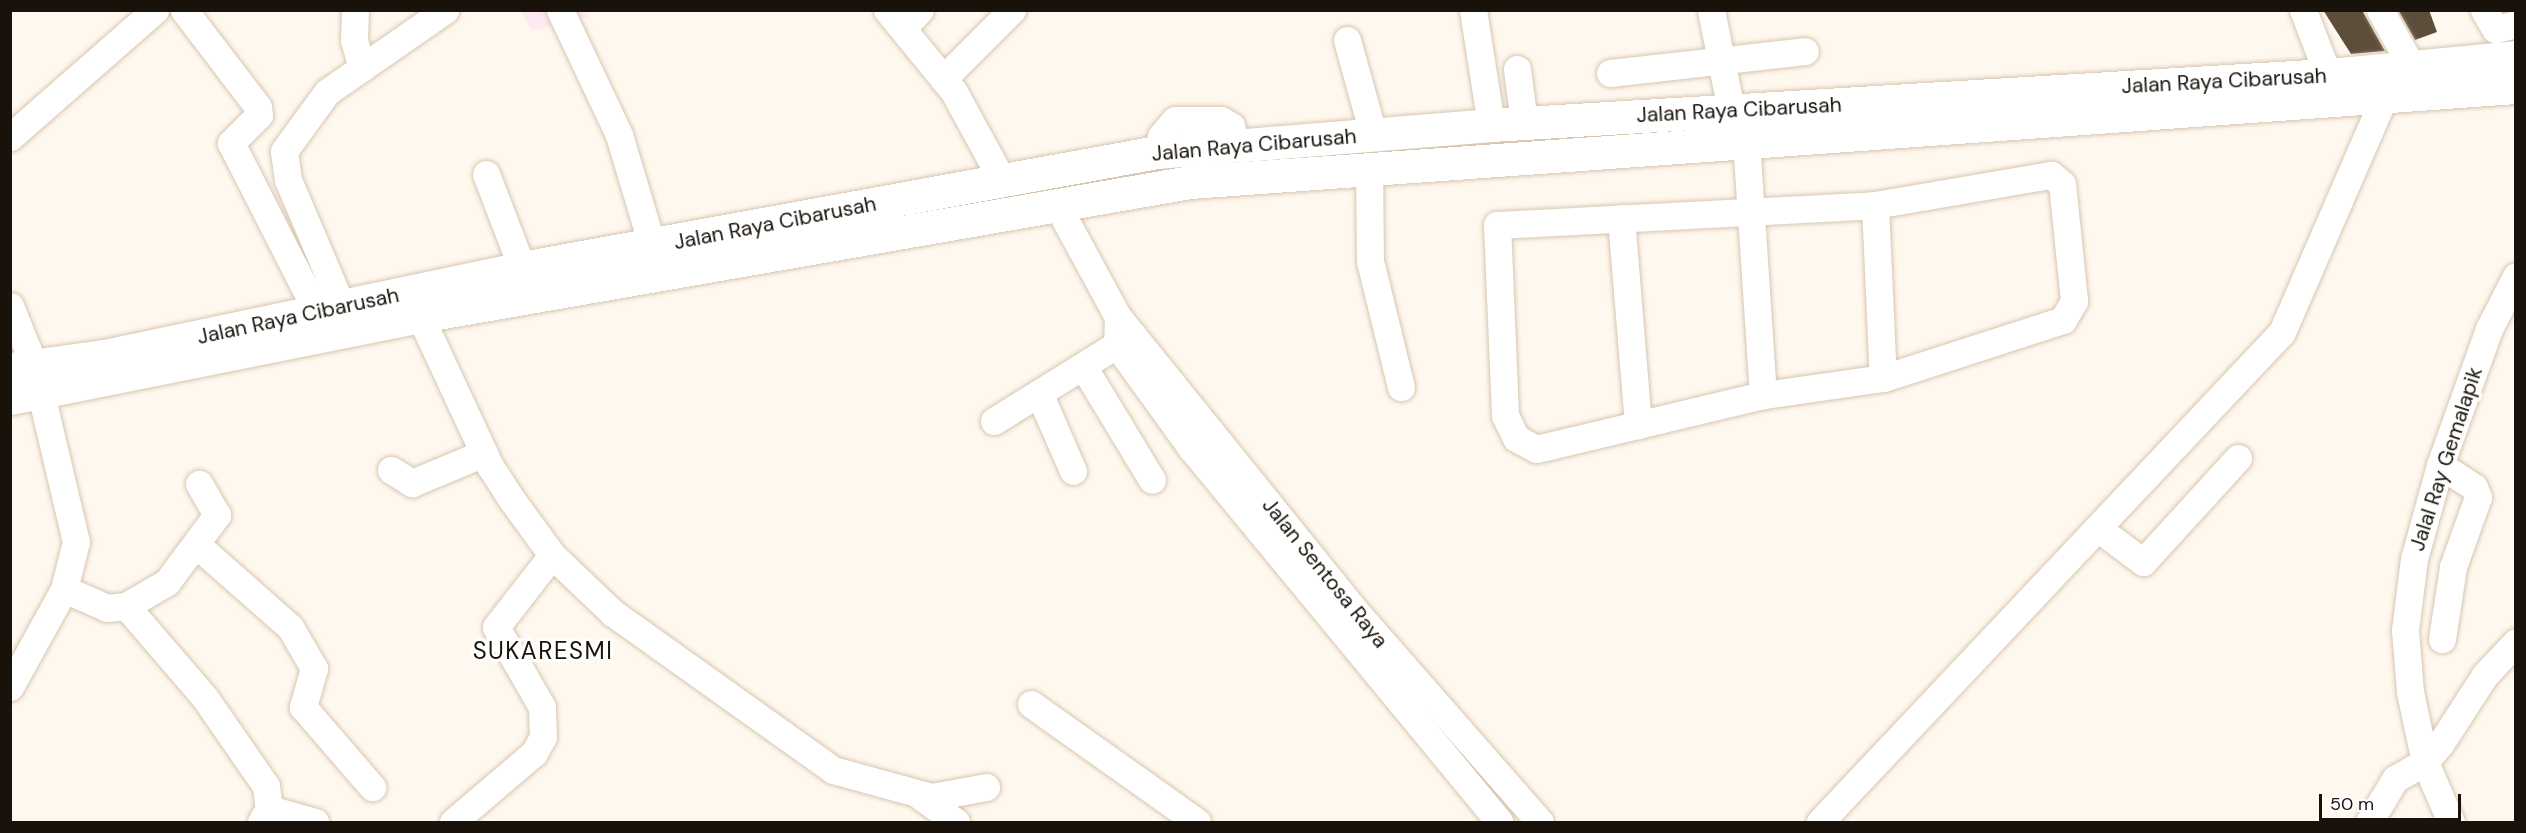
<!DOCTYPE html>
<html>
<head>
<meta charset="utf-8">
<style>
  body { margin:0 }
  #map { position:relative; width:2526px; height:833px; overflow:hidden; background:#fff8ef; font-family:"DM Sans",sans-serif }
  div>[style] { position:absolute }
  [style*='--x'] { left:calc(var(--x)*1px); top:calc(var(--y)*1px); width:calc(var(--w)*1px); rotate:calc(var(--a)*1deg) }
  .industrial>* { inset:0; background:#fde9f0 }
  .building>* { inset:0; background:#5d4e3b }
  .roads { filter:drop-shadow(0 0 2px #d7c6b0) drop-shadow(0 0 2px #d7c6b0) }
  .minor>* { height:27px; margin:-13.5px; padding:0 13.5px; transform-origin:13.5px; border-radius:13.5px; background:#fff }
  .major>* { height:33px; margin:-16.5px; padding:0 16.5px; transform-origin:16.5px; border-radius:16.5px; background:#fff }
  span { translate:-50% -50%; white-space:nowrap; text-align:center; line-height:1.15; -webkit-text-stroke:6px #fff; paint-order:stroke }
  .street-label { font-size:21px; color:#18120a }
  .quarter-label { font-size:24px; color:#18120a; letter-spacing:1.5px }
  .frame { position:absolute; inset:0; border:12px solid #18120a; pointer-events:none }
  .scale { position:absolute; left:2319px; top:794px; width:142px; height:27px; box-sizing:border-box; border:3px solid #18120a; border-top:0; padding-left:8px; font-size:18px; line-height:21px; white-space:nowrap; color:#18120a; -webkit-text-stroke:4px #fff; paint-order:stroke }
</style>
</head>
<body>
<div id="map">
  <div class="industrial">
    <i style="clip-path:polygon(521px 11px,587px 11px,590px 17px,532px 31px)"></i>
  </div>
  <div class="building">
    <i style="clip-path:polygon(2323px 10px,2362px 10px,2385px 51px,2351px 54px)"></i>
    <i style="clip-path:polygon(2398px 10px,2429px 10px,2437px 32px,2415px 40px)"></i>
  </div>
  <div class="roads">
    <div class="minor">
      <i style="--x:184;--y:10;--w:122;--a:52.7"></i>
      <i style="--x:258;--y:107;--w:8;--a:83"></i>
      <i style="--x:259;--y:115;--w:40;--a:135"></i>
      <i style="--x:231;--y:143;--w:190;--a:63"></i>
      <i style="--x:355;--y:10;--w:30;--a:92"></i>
      <i style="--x:354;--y:40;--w:29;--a:74"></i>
      <i style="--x:560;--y:10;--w:138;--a:64.7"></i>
      <i style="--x:619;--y:135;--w:115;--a:73.3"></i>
      <i style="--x:887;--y:10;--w:106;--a:50.7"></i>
      <i style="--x:954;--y:92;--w:100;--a:61.4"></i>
      <i style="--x:1473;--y:10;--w:116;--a:81.1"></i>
      <i style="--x:1711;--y:10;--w:102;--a:78.7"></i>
      <i style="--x:2303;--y:10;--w:70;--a:69"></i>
      <i style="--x:2380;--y:10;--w:65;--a:60.7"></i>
      <i style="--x:2484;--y:10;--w:22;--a:60"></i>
      <i style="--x:2495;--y:29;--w:22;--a:-13"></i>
      <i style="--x:903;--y:28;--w:25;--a:-47"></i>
      <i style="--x:1347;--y:40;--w:98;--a:74.5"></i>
      <i style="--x:1517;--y:69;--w:54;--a:82.6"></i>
      <i style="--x:1610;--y:73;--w:196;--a:-6.4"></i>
      <i style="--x:943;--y:79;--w:98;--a:-45"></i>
      <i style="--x:10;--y:137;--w:193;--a:-41.2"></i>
      <i style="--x:1746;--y:140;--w:256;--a:86.2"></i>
      <i style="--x:1157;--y:152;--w:16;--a:-76"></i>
      <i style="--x:1161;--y:136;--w:21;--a:-49"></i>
      <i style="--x:1175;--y:120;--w:46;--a:0"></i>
      <i style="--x:1221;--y:120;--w:12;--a:31"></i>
      <i style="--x:1231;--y:126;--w:21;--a:76"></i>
      <i style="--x:1369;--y:166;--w:95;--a:89.4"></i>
      <i style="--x:1370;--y:261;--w:130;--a:76.2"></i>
      <i style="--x:486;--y:174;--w:101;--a:69"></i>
      <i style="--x:2051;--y:175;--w:14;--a:39"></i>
      <i style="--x:2062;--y:184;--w:118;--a:84.1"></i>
      <i style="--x:2074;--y:301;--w:22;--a:120"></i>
      <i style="--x:2063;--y:320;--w:189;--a:162.1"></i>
      <i style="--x:1883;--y:378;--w:121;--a:171.9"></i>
      <i style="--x:1763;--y:395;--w:233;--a:166.6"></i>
      <i style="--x:1536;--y:449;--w:23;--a:-151"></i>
      <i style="--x:1516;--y:438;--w:25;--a:-116"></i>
      <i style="--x:1505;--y:415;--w:190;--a:-92.4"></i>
      <i style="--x:1497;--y:225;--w:379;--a:-3"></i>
      <i style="--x:1875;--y:205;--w:179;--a:-9.7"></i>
      <i style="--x:1056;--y:203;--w:130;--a:61.5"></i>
      <i style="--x:1118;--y:317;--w:379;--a:51.1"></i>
      <i style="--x:1356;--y:612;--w:279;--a:48.8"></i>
      <i style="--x:1875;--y:205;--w:173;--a:87.4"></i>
      <i style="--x:1621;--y:218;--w:208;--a:85.3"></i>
      <i style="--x:10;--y:306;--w:67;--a:68"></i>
      <i style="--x:342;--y:307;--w:138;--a:-113"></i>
      <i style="--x:288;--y:180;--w:29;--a:-98"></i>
      <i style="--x:284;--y:151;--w:73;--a:-53.9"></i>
      <i style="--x:327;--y:92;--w:144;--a:-34.8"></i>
      <i style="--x:420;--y:316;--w:166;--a:65"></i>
      <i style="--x:490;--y:466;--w:40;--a:57.1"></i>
      <i style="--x:512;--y:500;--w:68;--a:54"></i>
      <i style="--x:552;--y:555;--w:84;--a:43.6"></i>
      <i style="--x:613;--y:613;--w:270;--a:35.5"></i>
      <i style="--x:833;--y:770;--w:103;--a:15.3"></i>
      <i style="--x:932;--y:797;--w:55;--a:-10.5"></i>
      <i style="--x:1118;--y:317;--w:28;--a:92"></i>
      <i style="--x:1117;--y:345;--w:128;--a:54.2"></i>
      <i style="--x:1192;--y:449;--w:483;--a:50.5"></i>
      <i style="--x:1083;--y:366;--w:133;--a:58.8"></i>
      <i style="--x:1039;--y:393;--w:85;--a:66.4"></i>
      <i style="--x:994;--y:421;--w:163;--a:-31.9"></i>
      <i style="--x:2440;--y:465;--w:40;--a:32.9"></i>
      <i style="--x:2474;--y:487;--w:11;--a:68"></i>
      <i style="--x:2478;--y:497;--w:74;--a:109.7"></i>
      <i style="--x:2453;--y:567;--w:73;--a:98.7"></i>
      <i style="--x:391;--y:470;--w:25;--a:32"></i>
      <i style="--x:412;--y:483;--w:78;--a:-22.6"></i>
      <i style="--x:2099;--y:529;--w:55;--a:36.9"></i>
      <i style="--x:2143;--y:562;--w:141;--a:-47.6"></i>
      <i style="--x:198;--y:546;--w:123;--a:41.4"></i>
      <i style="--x:290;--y:627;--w:48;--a:59.7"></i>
      <i style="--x:314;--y:668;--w:41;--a:105.8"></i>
      <i style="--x:303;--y:707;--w:106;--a:49.2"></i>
      <i style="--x:64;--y:589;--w:47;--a:23.8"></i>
      <i style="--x:107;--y:608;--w:19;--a:-6"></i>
      <i style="--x:126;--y:606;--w:48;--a:-30.3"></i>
      <i style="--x:167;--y:582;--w:84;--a:-53.3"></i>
      <i style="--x:217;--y:515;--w:36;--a:-120"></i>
      <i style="--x:126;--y:606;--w:121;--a:49.3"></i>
      <i style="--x:205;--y:698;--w:107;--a:55.3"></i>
      <i style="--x:266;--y:786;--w:23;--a:83"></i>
      <i style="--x:269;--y:809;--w:15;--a:122"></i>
      <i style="--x:10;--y:687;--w:112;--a:-61.1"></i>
      <i style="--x:64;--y:589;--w:49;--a:-75.7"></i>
      <i style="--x:76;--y:542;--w:152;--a:-103.3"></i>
      <i style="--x:1031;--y:704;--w:204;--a:35.4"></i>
      <i style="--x:919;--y:795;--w:46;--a:36.1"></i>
      <i style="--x:269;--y:809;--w:48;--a:15.8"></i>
      <i style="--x:453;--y:822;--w:106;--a:-40.4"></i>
      <i style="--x:534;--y:753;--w:18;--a:-61"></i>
      <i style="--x:543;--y:737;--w:30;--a:-92"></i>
      <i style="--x:542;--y:707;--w:92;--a:-119.9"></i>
      <i style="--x:496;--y:627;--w:91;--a:-52.1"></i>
      <i style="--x:1820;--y:822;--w:673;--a:-46.68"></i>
      <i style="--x:2282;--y:332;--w:253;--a:-66.5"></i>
      <i style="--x:2369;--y:822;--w:50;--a:-58.8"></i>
      <i style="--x:2395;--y:779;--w:34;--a:-30"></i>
      <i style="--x:2425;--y:762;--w:25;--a:-50"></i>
      <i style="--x:2441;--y:743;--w:81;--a:-57.1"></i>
      <i style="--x:2485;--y:675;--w:45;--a:-46.8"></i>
      <i style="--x:2451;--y:822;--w:65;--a:-113.4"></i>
      <i style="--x:2425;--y:762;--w:72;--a:-102.1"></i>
      <i style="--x:2410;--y:692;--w:62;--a:-94.6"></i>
      <i style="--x:2405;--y:630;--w:72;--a:-82.8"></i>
      <i style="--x:2414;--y:559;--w:98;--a:-74.5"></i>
      <i style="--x:2440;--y:465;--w:145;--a:-70.2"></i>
      <i style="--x:2489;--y:329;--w:59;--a:-63"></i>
    </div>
    <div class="major">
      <i style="--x:10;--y:369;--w:96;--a:-7.8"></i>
      <i style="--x:105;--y:356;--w:426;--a:-11.9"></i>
      <i style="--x:522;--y:268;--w:646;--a:-10.35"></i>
      <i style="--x:1157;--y:152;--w:335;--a:-4.6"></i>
      <i style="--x:1491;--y:125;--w:838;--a:-3.42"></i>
      <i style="--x:2328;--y:75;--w:189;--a:-5.5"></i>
      <i style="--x:10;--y:398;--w:418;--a:-11.3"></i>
      <i style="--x:420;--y:316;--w:782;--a:-9.87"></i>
      <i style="--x:1190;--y:182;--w:1329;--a:-4.1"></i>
    </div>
  </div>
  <div class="street-label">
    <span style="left:2224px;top:81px;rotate:-3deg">Jalan Raya Cibarusah</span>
    <span style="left:1739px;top:110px;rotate:-3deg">Jalan Raya Cibarusah</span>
    <span style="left:1254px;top:145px;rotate:-5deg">Jalan Raya Cibarusah</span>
    <span style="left:775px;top:223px;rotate:-11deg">Jalan Raya Cibarusah</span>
    <span style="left:298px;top:316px;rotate:-12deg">Jalan Raya Cibarusah</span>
    <span style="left:2446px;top:459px;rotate:-72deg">Jalal Ray Gemalapik</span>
    <span style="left:1325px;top:573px;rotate:51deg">Jalan Sentosa Raya</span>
  </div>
  <div class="quarter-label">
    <span style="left:543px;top:651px">SUKARESMI</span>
  </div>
  <div class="frame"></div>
  <div class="scale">50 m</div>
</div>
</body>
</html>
